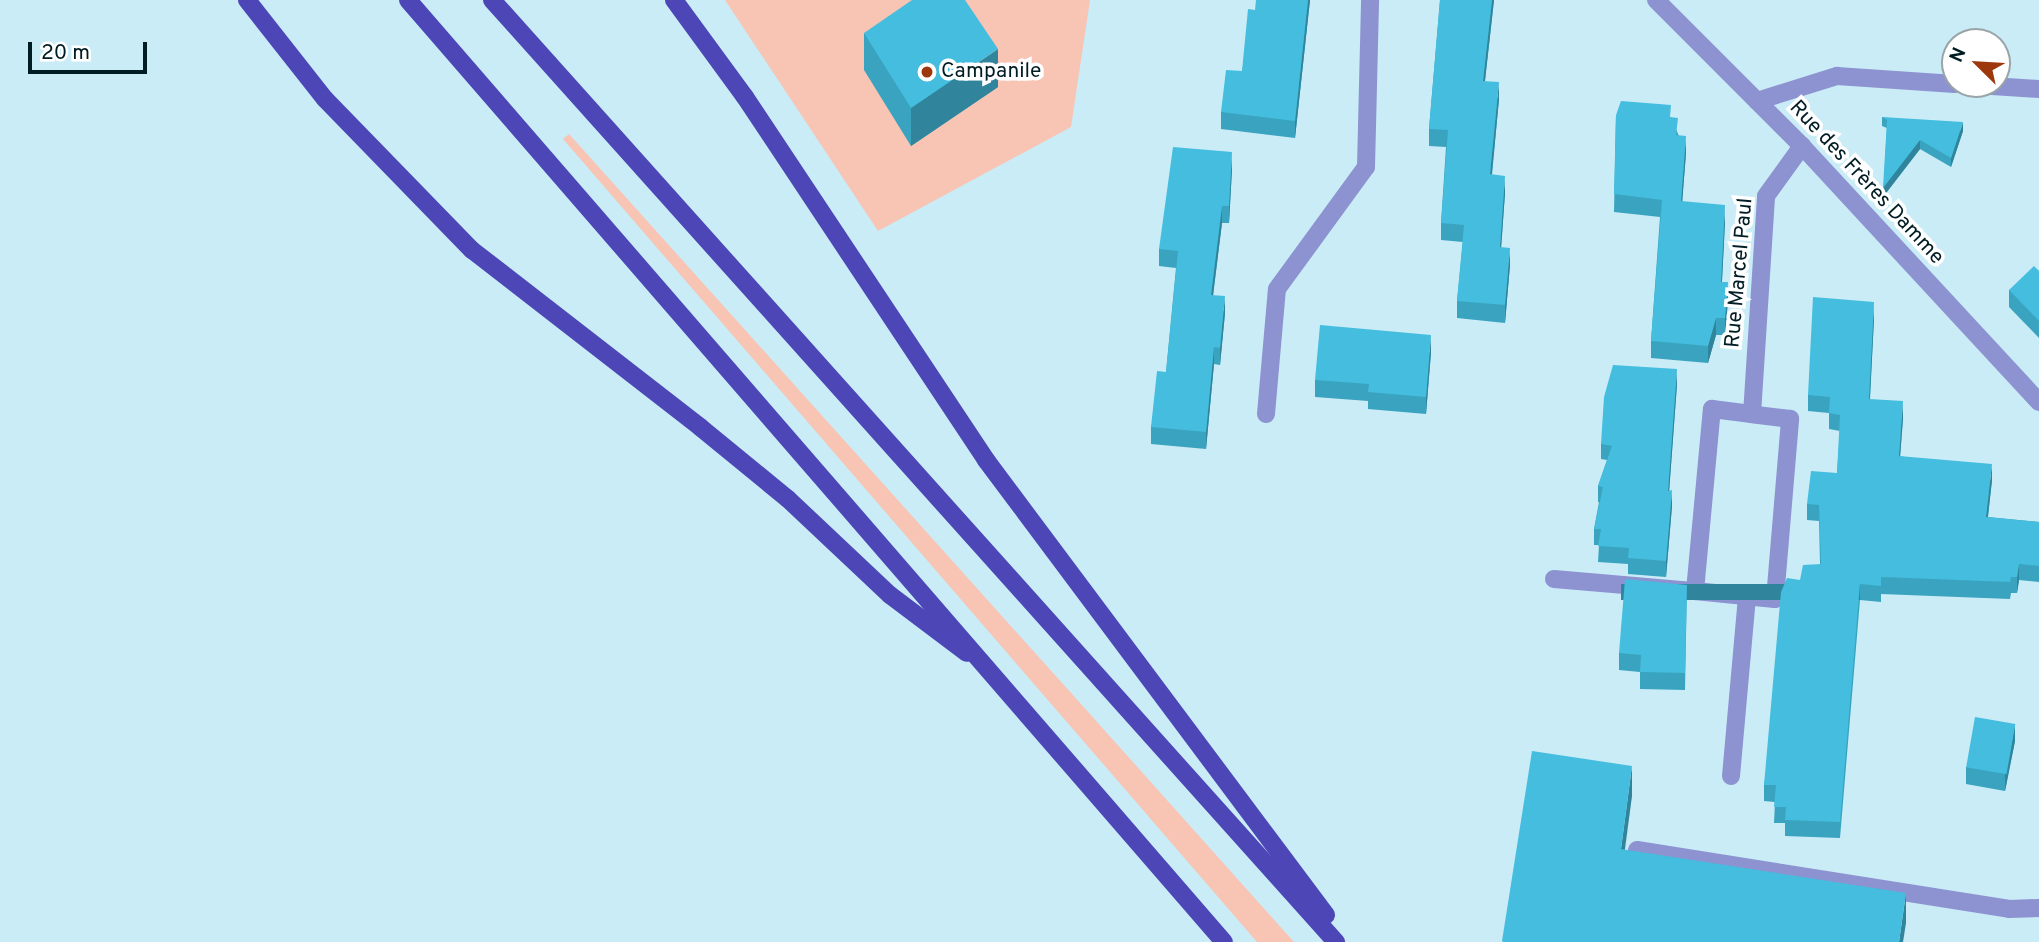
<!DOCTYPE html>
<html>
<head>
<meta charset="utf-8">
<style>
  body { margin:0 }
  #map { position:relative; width:2039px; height:942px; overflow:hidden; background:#c9ecf7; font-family:Overpass,sans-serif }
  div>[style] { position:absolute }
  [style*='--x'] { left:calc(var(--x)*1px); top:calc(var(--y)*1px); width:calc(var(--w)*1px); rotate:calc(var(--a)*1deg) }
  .green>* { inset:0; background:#f8c4b3 }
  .minor>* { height:18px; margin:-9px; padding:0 9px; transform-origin:9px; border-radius:9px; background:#8d92d0 }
  .major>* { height:18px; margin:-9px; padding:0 9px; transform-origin:9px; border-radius:9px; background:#4c46b7 }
  .wall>* { inset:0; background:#3aa3bf }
  .shaded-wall>* { inset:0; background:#30849b; transform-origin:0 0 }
  .building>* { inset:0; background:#44bdde; transform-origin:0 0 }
  .dots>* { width:19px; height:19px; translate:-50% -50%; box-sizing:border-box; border:4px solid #fff; border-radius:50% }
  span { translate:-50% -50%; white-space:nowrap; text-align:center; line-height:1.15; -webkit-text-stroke:7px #fff; paint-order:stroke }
  .poi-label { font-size:21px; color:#001c24 }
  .left { translate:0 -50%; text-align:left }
  .street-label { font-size:21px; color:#001c24 }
  .north { position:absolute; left:1941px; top:28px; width:70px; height:70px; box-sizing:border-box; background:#fff; border:2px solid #99a4a7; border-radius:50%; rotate:294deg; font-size:19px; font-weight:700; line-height:28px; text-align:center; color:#001c24 }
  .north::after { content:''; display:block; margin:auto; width:24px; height:32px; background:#9d380c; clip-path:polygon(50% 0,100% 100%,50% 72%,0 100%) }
  .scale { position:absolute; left:28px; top:42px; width:119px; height:32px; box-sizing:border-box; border:4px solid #001c24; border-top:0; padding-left:9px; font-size:21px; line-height:24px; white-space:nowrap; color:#001c24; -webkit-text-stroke:5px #fff; paint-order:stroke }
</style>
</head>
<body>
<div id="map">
  <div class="green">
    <i style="clip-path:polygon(725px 0,1090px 0,1071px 127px,878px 231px)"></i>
    <i style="clip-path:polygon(569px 134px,1072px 694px,1294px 942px,1257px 942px,563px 139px)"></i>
  </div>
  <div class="minor">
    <i style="--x:1656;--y:0;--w:206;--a:45"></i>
    <i style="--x:1802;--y:146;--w:349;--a:47.2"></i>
    <i style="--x:1961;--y:84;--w:78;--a:3.7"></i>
    <i style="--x:1757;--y:101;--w:84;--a:-17.4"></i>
    <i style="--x:1837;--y:76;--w:118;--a:3.9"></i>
    <i style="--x:1266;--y:414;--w:125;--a:-85"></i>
    <i style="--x:1277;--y:289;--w:151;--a:-53.9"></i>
    <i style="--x:1366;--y:167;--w:167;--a:-88.6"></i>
    <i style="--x:1554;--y:579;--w:142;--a:4.9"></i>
    <i style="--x:1695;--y:591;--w:183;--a:-84.7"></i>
    <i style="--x:1712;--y:409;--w:40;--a:7.1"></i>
    <i style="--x:1752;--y:414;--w:218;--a:-86.3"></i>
    <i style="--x:1766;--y:196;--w:62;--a:-54.2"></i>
    <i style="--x:1695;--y:591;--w:80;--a:5.7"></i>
    <i style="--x:1775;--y:599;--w:181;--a:-85.2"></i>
    <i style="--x:1790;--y:419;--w:38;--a:-173"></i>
    <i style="--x:1731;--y:776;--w:180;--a:-84.9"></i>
    <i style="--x:1637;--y:850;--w:377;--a:9"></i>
    <i style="--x:2009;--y:909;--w:30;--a:-2"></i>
  </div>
  <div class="major">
    <i style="--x:247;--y:0;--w:126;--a:51.8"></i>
    <i style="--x:325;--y:99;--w:211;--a:45.8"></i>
    <i style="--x:472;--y:250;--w:289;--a:37.8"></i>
    <i style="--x:700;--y:427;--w:114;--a:39.3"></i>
    <i style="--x:788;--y:499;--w:140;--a:43.3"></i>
    <i style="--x:890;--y:595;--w:96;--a:37"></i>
    <i style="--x:408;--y:0;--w:1246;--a:49.1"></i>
    <i style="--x:492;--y:0;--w:1265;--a:48.14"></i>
    <i style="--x:674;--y:0;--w:120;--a:53.8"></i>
    <i style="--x:745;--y:97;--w:436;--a:56.4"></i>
    <i style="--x:986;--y:460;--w:568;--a:53.23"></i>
  </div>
  <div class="wall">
    <i style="clip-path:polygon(1310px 0,1295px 138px,1221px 129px,1221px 112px,1242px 71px,1255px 10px)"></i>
    <i style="clip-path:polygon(1440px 0,1494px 0,1485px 81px,1499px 99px,1492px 175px,1505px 193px,1501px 247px,1510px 265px,1505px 323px,1457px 318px,1457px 301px,1463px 242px,1441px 240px,1441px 223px,1446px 147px,1429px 146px,1429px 129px)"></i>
    <i style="clip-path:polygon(864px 33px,998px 87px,911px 146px,864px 70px)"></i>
    <i style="clip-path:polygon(1616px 115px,1671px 117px,1686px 153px,1682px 201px,1725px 222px,1722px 282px,1728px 300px,1725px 335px,1716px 335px,1708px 363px,1651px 358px,1651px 341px,1660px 217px,1614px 212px)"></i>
    <i style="clip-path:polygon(1882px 117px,1963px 131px,1951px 167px,1920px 149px,1883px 197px,1887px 128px,1882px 126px)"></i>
    <i style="clip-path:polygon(1232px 169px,1229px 223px,1222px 223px,1213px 295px,1225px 313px,1220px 365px,1214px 364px,1206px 449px,1151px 444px,1151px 427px,1166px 372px,1176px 268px,1159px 266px,1159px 249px)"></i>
    <i style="clip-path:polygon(2039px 271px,2039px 338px,2009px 307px,2009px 290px)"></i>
    <i style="clip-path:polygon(1874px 318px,1870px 399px,1903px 418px,1900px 456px,1992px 480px,1988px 517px,2039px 522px,2039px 582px,2019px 580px,2017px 593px,2011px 593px,2010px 599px,1881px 594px,1881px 602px,1860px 600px,1840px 838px,1785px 836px,1785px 823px,1774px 823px,1775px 802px,1764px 801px,1764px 785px,1800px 580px,1820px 564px,1819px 521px,1807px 520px,1807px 504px,1837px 473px,1840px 431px,1829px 429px,1829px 413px,1808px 411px,1808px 395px)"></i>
    <i style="clip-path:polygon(1431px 352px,1426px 414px,1368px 409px,1368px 401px,1315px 397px,1315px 380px)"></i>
    <i style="clip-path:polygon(1677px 384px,1669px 491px,1672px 506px,1666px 577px,1628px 574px,1628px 564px,1598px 562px,1599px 545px,1594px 545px,1594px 529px,1599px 502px,1598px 502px,1598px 486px,1607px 460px,1601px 459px,1601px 444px)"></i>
    <i style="clip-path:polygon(1687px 585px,1685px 690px,1640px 689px,1640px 672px,1619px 670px,1619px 653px)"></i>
    <i style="clip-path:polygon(2015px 741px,2005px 791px,1966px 784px,1966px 767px)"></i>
  </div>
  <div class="shaded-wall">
    <i style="clip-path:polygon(1308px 0,1310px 0,1295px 138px,1295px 121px)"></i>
    <i style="clip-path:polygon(1492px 0,1494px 0,1483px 98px,1483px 81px)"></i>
    <i style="clip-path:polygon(998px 49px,998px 87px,911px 146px,911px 108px)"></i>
    <i style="clip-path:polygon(1499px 82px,1499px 99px,1490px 192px,1490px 174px)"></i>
    <i style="clip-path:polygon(1963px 122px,1963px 131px,1951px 167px,1951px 158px)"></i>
    <i style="clip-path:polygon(1686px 136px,1686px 153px,1681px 218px,1681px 201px)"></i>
    <i style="clip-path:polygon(1920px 140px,1920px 149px,1883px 197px,1883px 188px)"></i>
    <i style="clip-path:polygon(1232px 152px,1232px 169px,1229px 223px,1229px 206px)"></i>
    <i style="clip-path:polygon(1505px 176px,1505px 193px,1500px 264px,1500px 247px)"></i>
    <i style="clip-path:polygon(1725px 205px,1725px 222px,1721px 299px,1721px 282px)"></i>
    <i style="clip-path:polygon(1222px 206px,1222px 223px,1211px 312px,1211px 295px)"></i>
    <i style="clip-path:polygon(1510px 248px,1510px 265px,1505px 323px,1505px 305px)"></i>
    <i style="clip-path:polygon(1728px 282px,1728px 300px,1725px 335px,1725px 318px)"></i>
    <i style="clip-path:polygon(1225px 296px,1225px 313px,1220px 365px,1220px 348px)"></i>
    <i style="clip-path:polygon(1874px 302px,1874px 318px,1869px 415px,1869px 399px)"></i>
    <i style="clip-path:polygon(1716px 318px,1716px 335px,1708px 363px,1708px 346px)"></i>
    <i style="clip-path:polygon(1431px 335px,1431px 352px,1426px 414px,1426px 397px)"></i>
    <i style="clip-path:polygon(1214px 347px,1214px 364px,1206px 449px,1206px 432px)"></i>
    <i style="clip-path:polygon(1677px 369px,1677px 384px,1668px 507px,1668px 491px)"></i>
    <i style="clip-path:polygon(1903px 401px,1903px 418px,1899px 472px,1899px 456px)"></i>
    <i style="clip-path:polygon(1992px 464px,1992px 480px,1986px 533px,1986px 517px)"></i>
    <i style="clip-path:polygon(1672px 490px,1672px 506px,1666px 577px,1666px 561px)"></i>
    <i style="clip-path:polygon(2019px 564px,2019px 580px,2017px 593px,2017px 577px)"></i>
    <i style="left:1860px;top:584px;width:16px;height:239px;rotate:90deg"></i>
    <i style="clip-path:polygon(2015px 724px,2015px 741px,2005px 791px,2005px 774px)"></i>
    <i style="clip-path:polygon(1632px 766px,1632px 796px,1621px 879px,1621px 849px)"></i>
    <i style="clip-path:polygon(1906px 893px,1906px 923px,1903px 942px,1899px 942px)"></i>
  </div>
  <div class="building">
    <i style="clip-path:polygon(912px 0,965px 0,998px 49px,911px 108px,864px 33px)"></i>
    <i style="clip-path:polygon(1256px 0,1308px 0,1295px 121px,1221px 112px,1226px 70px,1242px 71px,1248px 9px,1255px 10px)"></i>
    <i style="clip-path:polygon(1440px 0,1492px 0,1483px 81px,1499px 82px,1490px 174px,1505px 176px,1500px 247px,1510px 248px,1505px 305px,1457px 301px,1464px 225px,1441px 223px,1448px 130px,1429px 129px)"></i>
    <i style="clip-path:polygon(1621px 101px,1671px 105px,1670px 117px,1678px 118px,1676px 135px,1686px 136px,1681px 201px,1725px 205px,1721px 282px,1728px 282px,1725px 318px,1716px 318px,1708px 346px,1651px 341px,1662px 200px,1614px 194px,1616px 115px)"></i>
    <i style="clip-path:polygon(1882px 117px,1963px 122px,1951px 158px,1920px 140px,1883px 188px,1887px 120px)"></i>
    <i style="clip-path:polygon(1173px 147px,1232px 152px,1229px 206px,1222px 206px,1211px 295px,1225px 296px,1220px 348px,1214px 347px,1206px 432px,1151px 427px,1157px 371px,1166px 372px,1178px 251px,1159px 249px)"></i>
    <i style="clip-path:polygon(2034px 266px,2039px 271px,2039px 321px,2009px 290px)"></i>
    <i style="clip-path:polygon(1813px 297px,1874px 302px,1869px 399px,1903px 401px,1899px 456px,1992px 464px,1986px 517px,2039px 522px,2039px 566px,2019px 564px,2017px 577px,2011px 577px,2010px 582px,1881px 577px,1881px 586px,1860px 584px,1840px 822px,1785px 820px,1786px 807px,1774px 807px,1776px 785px,1764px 785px,1781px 592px,1787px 578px,1800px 580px,1803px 565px,1821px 564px,1819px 505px,1807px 504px,1811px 471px,1837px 473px,1840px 415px,1829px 413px,1830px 397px,1808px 395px)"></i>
    <i style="clip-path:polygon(1320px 325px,1431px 335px,1426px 397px,1368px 392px,1369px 384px,1315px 380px)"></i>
    <i style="clip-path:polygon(1613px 365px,1677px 369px,1668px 491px,1672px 490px,1666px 561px,1628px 558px,1629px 548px,1598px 546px,1601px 529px,1594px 529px,1603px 487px,1598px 486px,1612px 446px,1601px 444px,1604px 397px)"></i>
    <i style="clip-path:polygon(1625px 579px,1687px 585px,1685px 673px,1640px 672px,1641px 655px,1619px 653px)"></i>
    <i style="left:1975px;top:717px;width:41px;height:51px;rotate:10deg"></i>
    <i style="clip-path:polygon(1532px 751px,1632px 766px,1621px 849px,1906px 893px,1899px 942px,1503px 942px,1502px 941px)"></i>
  </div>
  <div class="dots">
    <i style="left:927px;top:72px;background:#9d380c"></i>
  </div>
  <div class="poi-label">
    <span class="left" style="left:941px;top:72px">Campanile</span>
  </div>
  <div class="street-label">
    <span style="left:1866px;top:183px;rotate:47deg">Rue des Frères Damme</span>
    <span style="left:1740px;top:273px;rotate:-85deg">Rue Marcel Paul</span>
  </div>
  <div class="north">N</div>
  <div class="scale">20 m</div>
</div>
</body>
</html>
